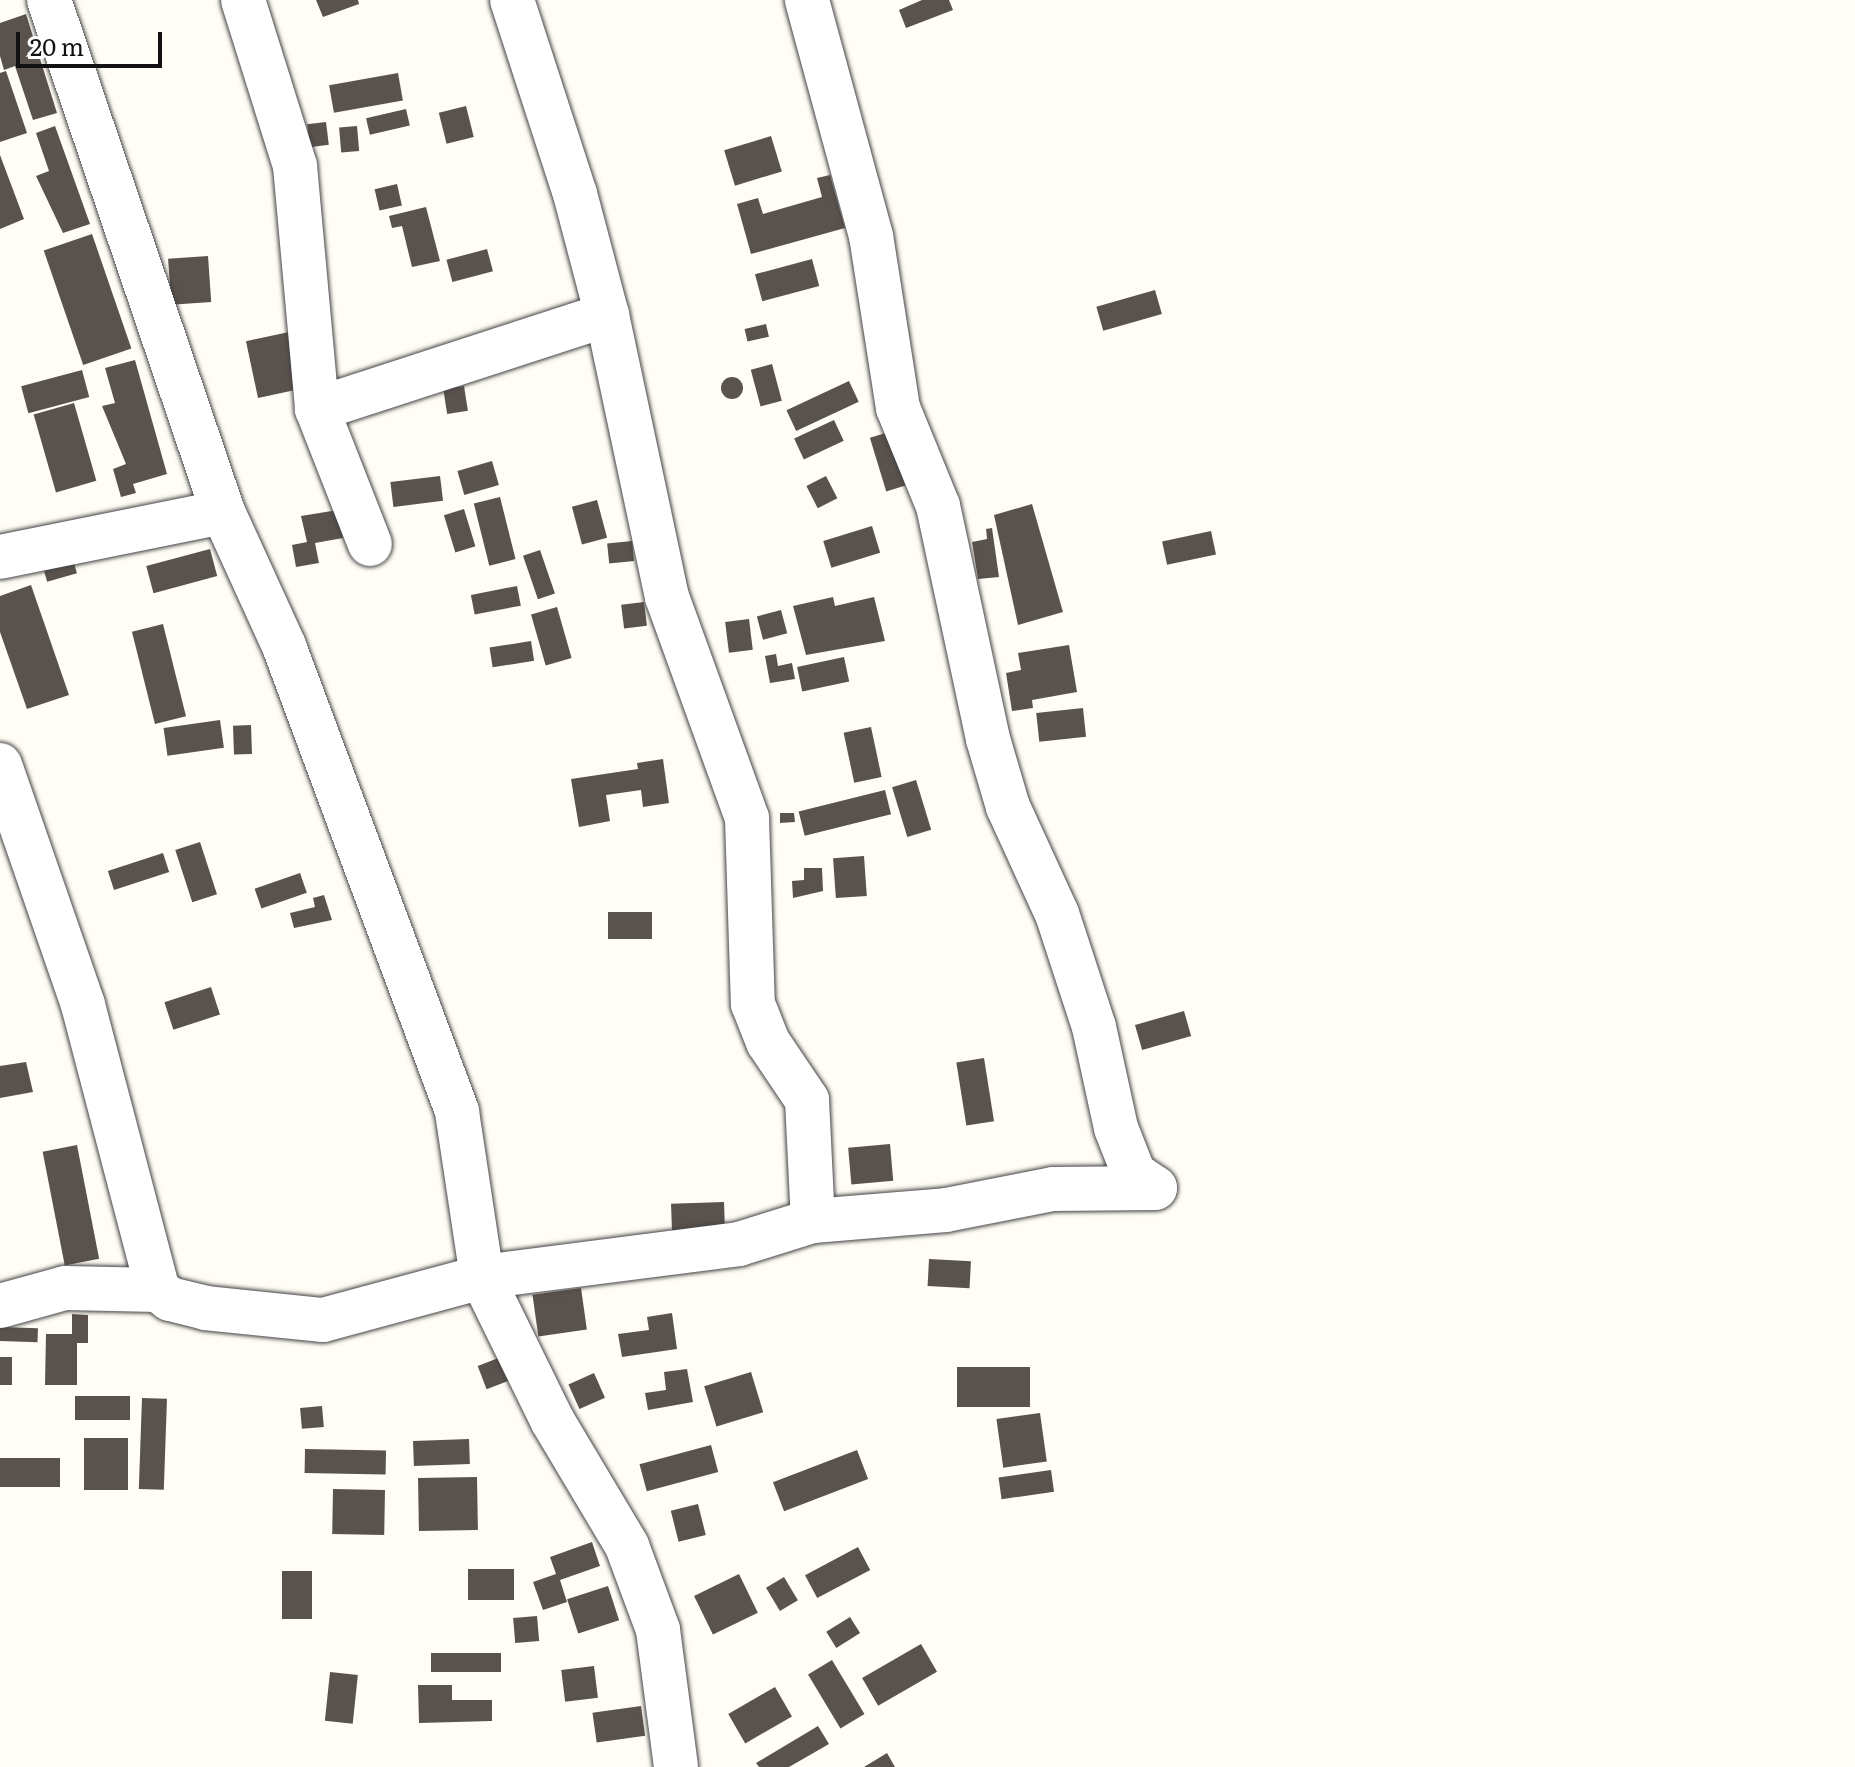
<!DOCTYPE html>
<html>
<head>
<meta charset="utf-8">
<style>
  body { margin:0 }
  #map { position:relative; width:1855px; height:1767px; overflow:hidden; background:#fffdf5; font-family:Literata,serif }
  div>[style] { position:absolute }
  [style*='--x'] { left:calc(var(--x)*1px); top:calc(var(--y)*1px); width:calc(var(--w)*1px); rotate:calc(var(--a)*1deg) }
  .building>* { inset:0; background:#5a524d; transform-origin:0 0 }
  .round { border-radius:50% }
  .roads { filter:drop-shadow(0 0 2px #444) drop-shadow(0 0 2px #444) }
  .minor>* { height:44px; margin:-22px; padding:0 22px; transform-origin:22px; border-radius:22px; background:#fff }
  span { translate:-50% -50%; white-space:nowrap; text-align:center; line-height:1.15; -webkit-text-stroke:8px #fff; paint-order:stroke }
  .scale { position:absolute; left:16px; top:32px; width:146px; height:36px; box-sizing:border-box; border:4px solid #111; border-top:0; padding-left:10px; font-size:24px; line-height:28px; white-space:nowrap; color:#111; -webkit-text-stroke:6px #fff; paint-order:stroke }
</style>
</head>
<body>
<div id="map">
  <div class="building">
    <i style="clip-path:polygon(316px 0,358px 0,359px 4px,323px 17px)"></i>
    <i style="clip-path:polygon(922px 0,949px 0,953px 10px,906px 28px,899px 10px)"></i>
    <i style="clip-path:polygon(26px 14px,57px 113px,33px 120px,15px 66px,4px 70px,0 56px,0 23px)"></i>
    <i style="clip-path:polygon(6px 71px,27px 133px,0 142px,0 73px)"></i>
    <i style="left:398px;top:73px;width:28px;height:70px;rotate:80deg"></i>
    <i style="left:466px;top:106px;width:32px;height:28px;rotate:76deg"></i>
    <i style="left:406px;top:109px;width:17px;height:41px;rotate:77deg"></i>
    <i style="left:326px;top:122px;width:23px;height:19px;rotate:83deg"></i>
    <i style="clip-path:polygon(55px 126px,90px 224px,63px 233px,36px 176px,49px 171px,36px 133px)"></i>
    <i style="left:357px;top:126px;width:25px;height:18px;rotate:85deg"></i>
    <i style="left:771px;top:136px;width:37px;height:49px;rotate:73deg"></i>
    <i style="clip-path:polygon(0 155px,24px 219px,0 229px)"></i>
    <i style="clip-path:polygon(830px 175px,845px 228px,751px 254px,737px 204px,758px 198px,763px 214px,822px 197px,817px 178px)"></i>
    <i style="left:397px;top:184px;width:22px;height:23px;rotate:77deg"></i>
    <i style="clip-path:polygon(426px 207px,440px 261px,412px 267px,402px 226px,392px 228px,389px 216px)"></i>
    <i style="left:92px;top:234px;width:121px;height:51px;rotate:71deg"></i>
    <i style="left:487px;top:249px;width:23px;height:42px;rotate:75deg"></i>
    <i style="left:208px;top:256px;width:46px;height:40px;rotate:86deg"></i>
    <i style="left:812px;top:259px;width:28px;height:59px;rotate:75deg"></i>
    <i style="left:1155px;top:290px;width:25px;height:61px;rotate:74deg"></i>
    <i style="left:766px;top:324px;width:13px;height:22px;rotate:77deg"></i>
    <i style="left:289px;top:332px;width:58px;height:44px;rotate:78deg"></i>
    <i style="clip-path:polygon(135px 360px,167px 474px,133px 484px,136px 493px,121px 497px,113px 469px,126px 464px,102px 406px,115px 403px,105px 368px)"></i>
    <i style="left:772px;top:364px;width:38px;height:22px;rotate:75deg"></i>
    <i style="left:82px;top:370px;width:28px;height:63px;rotate:75deg"></i>
    <i class="round" style="left:721px;top:377px;width:22px;height:22px"></i>
    <i style="left:849px;top:381px;width:23px;height:69px;rotate:65deg"></i>
    <i style="left:464px;top:386px;width:25px;height:21px;rotate:81deg"></i>
    <i style="left:74px;top:403px;width:81px;height:42px;rotate:74deg"></i>
    <i style="left:834px;top:420px;width:23px;height:44px;rotate:65deg"></i>
    <i style="left:889px;top:432px;width:56px;height:20px;rotate:73deg"></i>
    <i style="left:492px;top:461px;width:25px;height:36px;rotate:74deg"></i>
    <i style="left:440px;top:476px;width:25px;height:50px;rotate:83deg"></i>
    <i style="left:826px;top:476px;width:25px;height:22px;rotate:63deg"></i>
    <i style="left:500px;top:497px;width:64px;height:27px;rotate:76deg"></i>
    <i style="left:597px;top:500px;width:39px;height:26px;rotate:75deg"></i>
    <i style="clip-path:polygon(1032px 504px,1063px 612px,1018px 625px,994px 515px)"></i>
    <i style="left:464px;top:509px;width:39px;height:21px;rotate:73deg"></i>
    <i style="clip-path:polygon(338px 510px,343px 538px,315px 543px,319px 563px,296px 567px,292px 545px,307px 542px,301px 516px)"></i>
    <i style="left:872px;top:526px;width:28px;height:51px;rotate:73deg"></i>
    <i style="clip-path:polygon(992px 528px,999px 577px,978px 579px,972px 542px,987px 539px,986px 529px)"></i>
    <i style="left:1211px;top:531px;width:24px;height:50px;rotate:78deg"></i>
    <i style="left:632px;top:541px;width:20px;height:25px;rotate:84deg"></i>
    <i style="left:210px;top:549px;width:28px;height:66px;rotate:75deg"></i>
    <i style="left:540px;top:550px;width:46px;height:18px;rotate:71deg"></i>
    <i style="left:72px;top:556px;width:18px;height:31px;rotate:74deg"></i>
    <i style="clip-path:polygon(31px 585px,69px 695px,27px 709px,0 632px,0 596px)"></i>
    <i style="left:517px;top:586px;width:20px;height:47px;rotate:79deg"></i>
    <i style="clip-path:polygon(833px 597px,835px 606px,874px 597px,885px 641px,806px 655px,793px 606px)"></i>
    <i style="left:644px;top:602px;width:24px;height:23px;rotate:83deg"></i>
    <i style="left:557px;top:607px;width:53px;height:27px;rotate:74deg"></i>
    <i style="left:781px;top:610px;width:24px;height:25px;rotate:75deg"></i>
    <i style="left:749px;top:619px;width:31px;height:24px;rotate:83deg"></i>
    <i style="left:163px;top:624px;width:95px;height:32px;rotate:76deg"></i>
    <i style="left:531px;top:641px;width:20px;height:42px;rotate:81deg"></i>
    <i style="clip-path:polygon(1069px 645px,1077px 692px,1032px 700px,1033px 708px,1012px 711px,1006px 673px,1021px 670px,1018px 653px)"></i>
    <i style="clip-path:polygon(776px 654px,778px 666px,792px 663px,795px 679px,770px 683px,765px 656px)"></i>
    <i style="left:844px;top:657px;width:25px;height:48px;rotate:78deg"></i>
    <i style="left:1083px;top:708px;width:29px;height:47px;rotate:84deg"></i>
    <i style="left:220px;top:720px;width:28px;height:57px;rotate:82deg"></i>
    <i style="left:251px;top:725px;width:29px;height:18px;rotate:88deg"></i>
    <i style="left:871px;top:727px;width:51px;height:28px;rotate:78deg"></i>
    <i style="clip-path:polygon(663px 759px,669px 803px,643px 807px,641px 790px,606px 795px,610px 821px,579px 827px,571px 779px,638px 769px,637px 763px)"></i>
    <i style="left:916px;top:780px;width:52px;height:25px;rotate:73deg"></i>
    <i style="left:885px;top:790px;width:25px;height:89px;rotate:76deg"></i>
    <i style="clip-path:polygon(780px 813px,794px 813px,795px 822px,780px 823px)"></i>
    <i style="left:200px;top:842px;width:55px;height:26px;rotate:72deg"></i>
    <i style="left:163px;top:853px;width:20px;height:58px;rotate:72deg"></i>
    <i style="left:864px;top:856px;width:40px;height:31px;rotate:86deg"></i>
    <i style="clip-path:polygon(804px 868px,822px 868px,823px 891px,793px 898px,792px 881px,804px 880px)"></i>
    <i style="left:300px;top:873px;width:21px;height:48px;rotate:71deg"></i>
    <i style="clip-path:polygon(324px 895px,332px 920px,294px 928px,290px 913px,315px 907px,313px 898px)"></i>
    <i style="left:652px;top:912px;width:27px;height:44px;rotate:90deg"></i>
    <i style="left:211px;top:987px;width:29px;height:49px;rotate:72deg"></i>
    <i style="left:1184px;top:1011px;width:26px;height:51px;rotate:74deg"></i>
    <i style="left:984px;top:1058px;width:64px;height:28px;rotate:81deg"></i>
    <i style="clip-path:polygon(26px 1062px,33px 1092px,0 1098px,0 1066px)"></i>
    <i style="left:890px;top:1144px;width:37px;height:42px;rotate:85deg"></i>
    <i style="left:77px;top:1145px;width:116px;height:35px;rotate:79deg"></i>
    <i style="left:724px;top:1202px;width:30px;height:53px;rotate:88deg"></i>
    <i style="left:929px;top:1259px;width:42px;height:27px;rotate:3deg"></i>
    <i style="left:581px;top:1288px;width:42px;height:49px;rotate:82deg"></i>
    <i style="clip-path:polygon(672px 1313px,677px 1349px,622px 1357px,618px 1334px,649px 1330px,647px 1317px)"></i>
    <i style="clip-path:polygon(72px 1314px,88px 1315px,88px 1343px,77px 1343px,77px 1385px,45px 1385px,46px 1334px,72px 1334px)"></i>
    <i style="left:0;top:1327px;width:38px;height:14px;rotate:2deg"></i>
    <i style="left:0;top:1357px;width:12px;height:28px"></i>
    <i style="left:501px;top:1357px;width:25px;height:25px;rotate:69deg"></i>
    <i style="left:1030px;top:1367px;width:40px;height:73px;rotate:90deg"></i>
    <i style="clip-path:polygon(687px 1369px,693px 1402px,648px 1410px,645px 1393px,666px 1390px,664px 1372px)"></i>
    <i style="left:751px;top:1372px;width:42px;height:49px;rotate:73deg"></i>
    <i style="left:594px;top:1373px;width:27px;height:28px;rotate:66deg"></i>
    <i style="left:75px;top:1396px;width:55px;height:24px"></i>
    <i style="left:142px;top:1398px;width:25px;height:91px;rotate:2deg"></i>
    <i style="left:322px;top:1406px;width:21px;height:22px;rotate:85deg"></i>
    <i style="left:1040px;top:1413px;width:49px;height:44px;rotate:82deg"></i>
    <i style="left:84px;top:1438px;width:44px;height:52px"></i>
    <i style="left:469px;top:1439px;width:25px;height:56px;rotate:88deg"></i>
    <i style="left:711px;top:1445px;width:28px;height:74px;rotate:75deg"></i>
    <i style="left:305px;top:1449px;width:81px;height:24px;rotate:1deg"></i>
    <i style="left:857px;top:1450px;width:31px;height:90px;rotate:69deg"></i>
    <i style="left:0;top:1458px;width:60px;height:29px"></i>
    <i style="left:1051px;top:1470px;width:22px;height:53px;rotate:82deg"></i>
    <i style="left:477px;top:1477px;width:53px;height:59px;rotate:89deg"></i>
    <i style="left:333px;top:1489px;width:52px;height:45px;rotate:1deg"></i>
    <i style="left:698px;top:1504px;width:32px;height:28px;rotate:76deg"></i>
    <i style="clip-path:polygon(592px 1542px,600px 1566px,560px 1580px,567px 1602px,543px 1610px,533px 1582px,556px 1574px,550px 1557px)"></i>
    <i style="left:858px;top:1547px;width:26px;height:60px;rotate:62deg"></i>
    <i style="left:514px;top:1569px;width:31px;height:46px;rotate:90deg"></i>
    <i style="left:282px;top:1571px;width:30px;height:48px"></i>
    <i style="left:739px;top:1574px;width:43px;height:50px;rotate:64deg"></i>
    <i style="left:784px;top:1577px;width:27px;height:21px;rotate:59deg"></i>
    <i style="left:608px;top:1586px;width:36px;height:43px;rotate:72deg"></i>
    <i style="left:537px;top:1616px;width:25px;height:24px;rotate:85deg"></i>
    <i style="left:850px;top:1617px;width:19px;height:28px;rotate:58deg"></i>
    <i style="left:921px;top:1644px;width:32px;height:68px;rotate:60deg"></i>
    <i style="left:501px;top:1653px;width:19px;height:70px;rotate:90deg"></i>
    <i style="left:832px;top:1660px;width:63px;height:28px;rotate:59deg"></i>
    <i style="left:594px;top:1666px;width:32px;height:33px;rotate:83deg"></i>
    <i style="left:330px;top:1672px;width:28px;height:49px;rotate:6deg"></i>
    <i style="clip-path:polygon(418px 1685px,452px 1685px,452px 1700px,492px 1700px,492px 1721px,419px 1723px)"></i>
    <i style="left:775px;top:1687px;width:34px;height:54px;rotate:60deg"></i>
    <i style="left:641px;top:1706px;width:30px;height:49px;rotate:82deg"></i>
    <i style="clip-path:polygon(818px 1726px,829px 1744px,789px 1767px,759px 1767px,756px 1763px)"></i>
    <i style="clip-path:polygon(887px 1753px,895px 1767px,864px 1767px)"></i>
  </div>
  <div class="roads">
    <div class="minor">
      <i style="--x:49;--y:0;--w:541;--a:71.23"></i>
      <i style="--x:223;--y:512;--w:147;--a:65.5"></i>
      <i style="--x:284;--y:646;--w:497;--a:69.6"></i>
      <i style="--x:457;--y:1112;--w:167;--a:81.4"></i>
      <i style="--x:482;--y:1277;--w:159;--a:63.9"></i>
      <i style="--x:552;--y:1420;--w:147;--a:59.2"></i>
      <i style="--x:627;--y:1546;--w:90;--a:69.7"></i>
      <i style="--x:658;--y:1630;--w:138;--a:82.5"></i>
      <i style="--x:243;--y:0;--w:174;--a:72.6"></i>
      <i style="--x:295;--y:166;--w:244;--a:84.8"></i>
      <i style="--x:317;--y:409;--w:145;--a:68.6"></i>
      <i style="--x:512;--y:0;--w:204;--a:72"></i>
      <i style="--x:575;--y:194;--w:125;--a:75.2"></i>
      <i style="--x:607;--y:315;--w:288;--a:78"></i>
      <i style="--x:667;--y:597;--w:235;--a:70.1"></i>
      <i style="--x:747;--y:818;--w:186;--a:88.2"></i>
      <i style="--x:753;--y:1004;--w:41;--a:68.5"></i>
      <i style="--x:768;--y:1042;--w:70;--a:56.1"></i>
      <i style="--x:807;--y:1100;--w:121;--a:87.2"></i>
      <i style="--x:317;--y:409;--w:305;--a:-18"></i>
      <i style="--x:0;--y:557;--w:227;--a:-11.4"></i>
      <i style="--x:0;--y:765;--w:254;--a:70.9"></i>
      <i style="--x:83;--y:1005;--w:295;--a:75.3"></i>
      <i style="--x:0;--y:1306;--w:67;--a:-15.5"></i>
      <i style="--x:65;--y:1288;--w:93;--a:1.2"></i>
      <i style="--x:158;--y:1290;--w:15;--a:37"></i>
      <i style="--x:170;--y:1299;--w:36;--a:14"></i>
      <i style="--x:205;--y:1308;--w:119;--a:5.8"></i>
      <i style="--x:323;--y:1320;--w:165;--a:-15.1"></i>
      <i style="--x:482;--y:1277;--w:259;--a:-7.3"></i>
      <i style="--x:739;--y:1244;--w:77;--a:-17.3"></i>
      <i style="--x:813;--y:1221;--w:133;--a:-4.7"></i>
      <i style="--x:946;--y:1210;--w:109;--a:-11.1"></i>
      <i style="--x:1053;--y:1189;--w:102;--a:-0.6"></i>
      <i style="--x:1155;--y:1188;--w:25;--a:-146"></i>
      <i style="--x:1134;--y:1174;--w:49;--a:-111.4"></i>
      <i style="--x:1116;--y:1128;--w:103;--a:-102.3"></i>
      <i style="--x:1094;--y:1027;--w:119;--a:-108.1"></i>
      <i style="--x:1057;--y:914;--w:118;--a:-114.6"></i>
      <i style="--x:1008;--y:807;--w:71;--a:-106.4"></i>
      <i style="--x:988;--y:739;--w:238;--a:-102.1"></i>
      <i style="--x:938;--y:506;--w:106;--a:-112.2"></i>
      <i style="--x:898;--y:408;--w:174;--a:-98.9"></i>
      <i style="--x:871;--y:236;--w:245;--a:-105.2"></i>
    </div>
  </div>
  <div class="scale">20 m</div>
</div>
</body>
</html>
